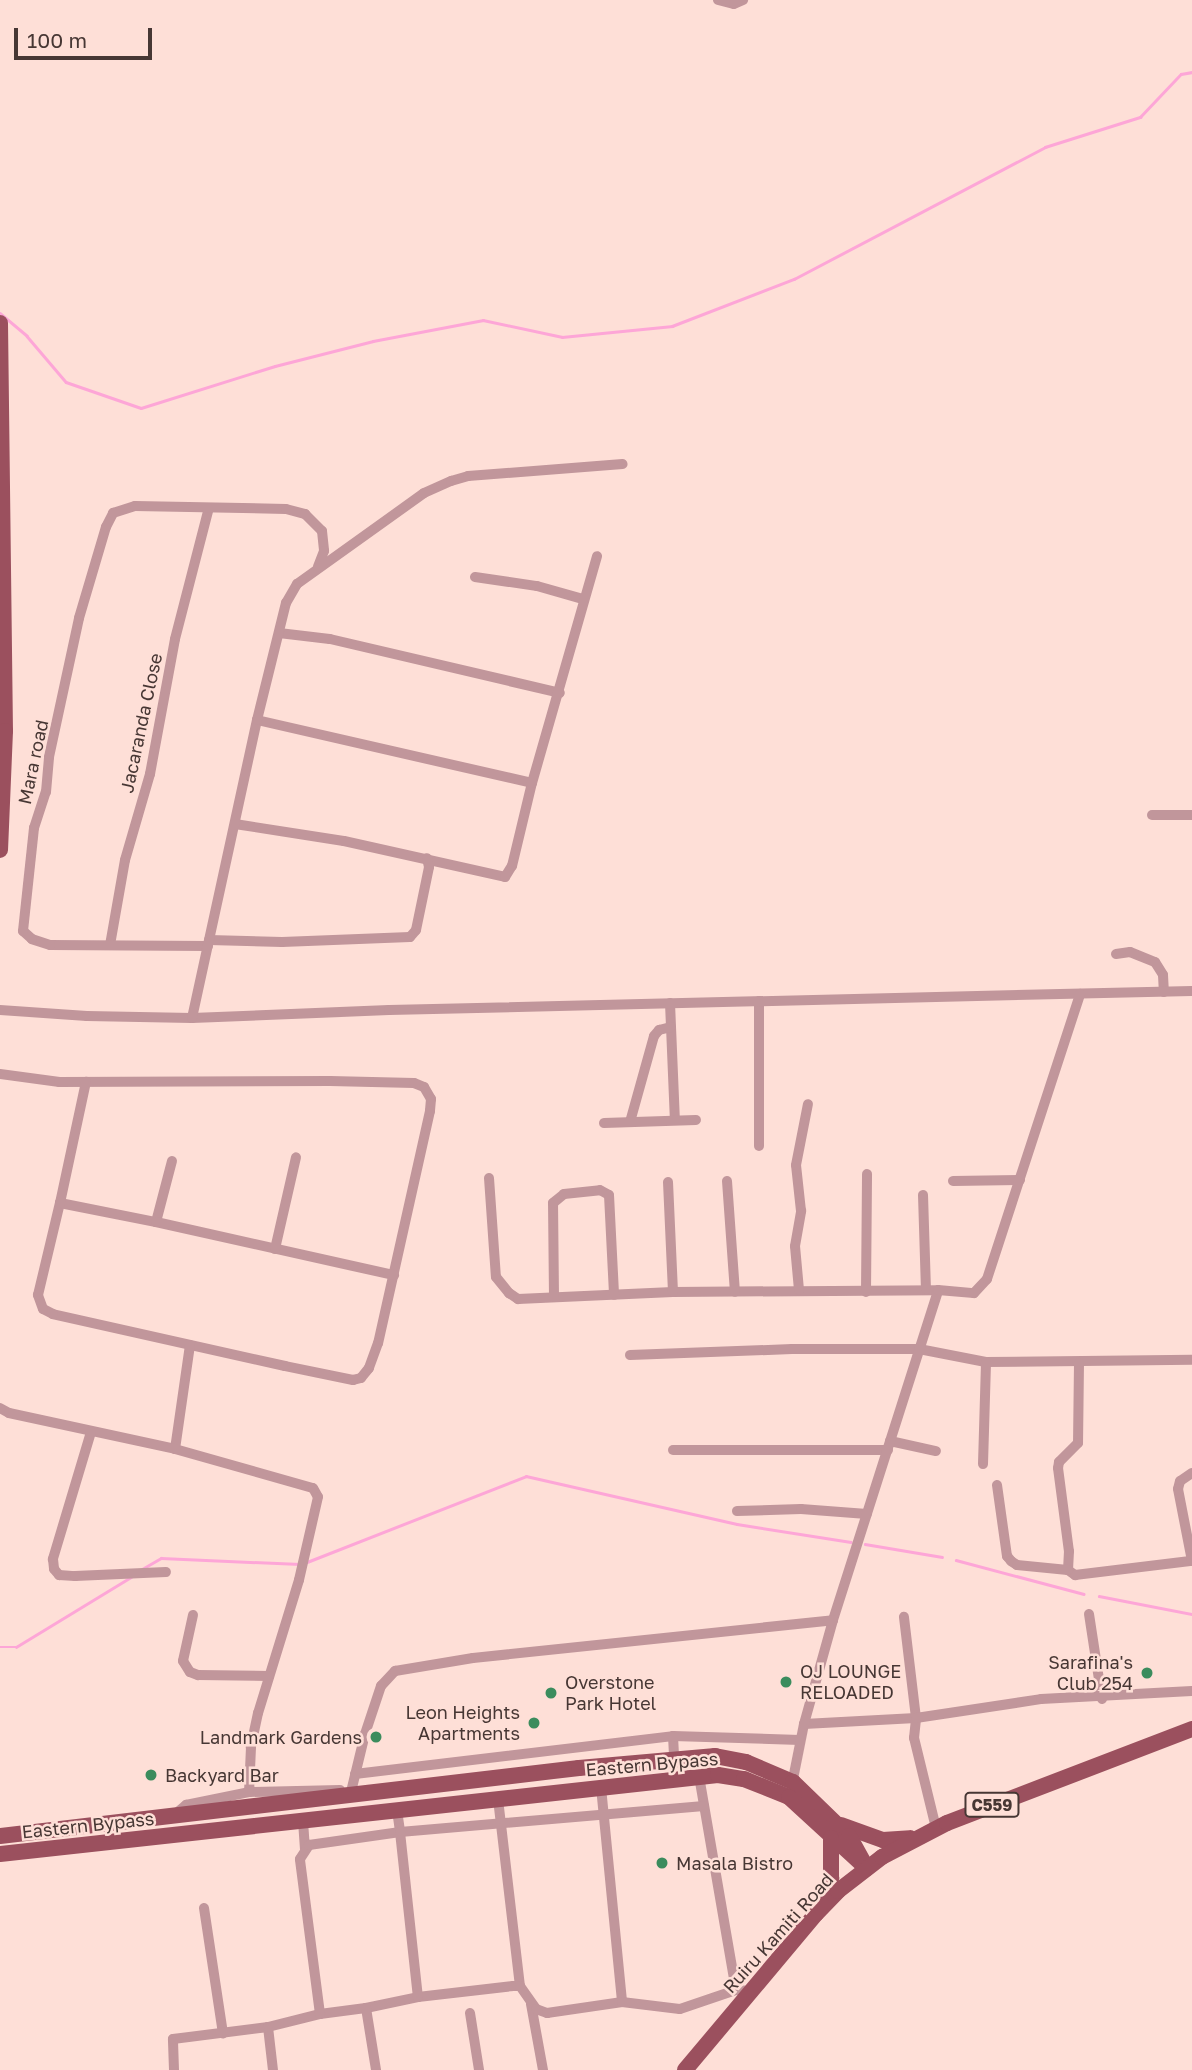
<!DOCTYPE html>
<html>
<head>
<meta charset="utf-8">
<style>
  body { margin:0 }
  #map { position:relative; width:1192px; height:2070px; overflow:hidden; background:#fedfd7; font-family:"Golos Text",sans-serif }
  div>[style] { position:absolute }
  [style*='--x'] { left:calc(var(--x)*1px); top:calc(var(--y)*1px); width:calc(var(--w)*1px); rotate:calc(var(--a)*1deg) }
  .stream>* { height:2.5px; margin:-1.25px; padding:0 1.25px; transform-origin:1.25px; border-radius:1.25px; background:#fda6d7 }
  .street>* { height:10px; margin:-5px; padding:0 5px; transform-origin:5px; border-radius:5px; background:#c1969b }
  .primary>* { height:16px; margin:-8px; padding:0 8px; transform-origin:8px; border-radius:8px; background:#9b505e }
  .dots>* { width:19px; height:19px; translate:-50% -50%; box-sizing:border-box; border:4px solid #fedfd7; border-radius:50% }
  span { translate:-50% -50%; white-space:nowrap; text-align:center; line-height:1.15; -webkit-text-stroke:5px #fedfd7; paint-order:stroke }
  .shield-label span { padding:2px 5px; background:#fedfd7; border:2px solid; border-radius:5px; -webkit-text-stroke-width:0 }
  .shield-label { font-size:16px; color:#473734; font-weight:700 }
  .street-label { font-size:18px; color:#473734 }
  .poi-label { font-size:18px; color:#473734 }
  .right { translate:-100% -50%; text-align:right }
  .left { translate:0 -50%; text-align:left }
  .scale { position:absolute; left:14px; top:28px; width:138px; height:32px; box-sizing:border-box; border:4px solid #473734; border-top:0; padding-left:9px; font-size:21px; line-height:24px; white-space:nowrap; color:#473734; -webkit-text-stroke:5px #fedfd7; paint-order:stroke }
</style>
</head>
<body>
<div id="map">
  <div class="stream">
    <i style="--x:0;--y:313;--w:35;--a:40"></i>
    <i style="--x:27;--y:336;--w:60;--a:49.7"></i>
    <i style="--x:66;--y:382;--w:79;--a:19.1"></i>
    <i style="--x:141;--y:408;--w:140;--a:-17.4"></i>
    <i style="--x:275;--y:366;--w:101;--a:-14.3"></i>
    <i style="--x:373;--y:341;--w:112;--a:-10.8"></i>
    <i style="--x:483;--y:320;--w:81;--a:12.1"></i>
    <i style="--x:562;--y:337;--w:111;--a:-5.7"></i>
    <i style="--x:672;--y:326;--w:131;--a:-21.1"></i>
    <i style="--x:794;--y:279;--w:284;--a:-27.7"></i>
    <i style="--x:1045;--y:147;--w:100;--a:-17.5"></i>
    <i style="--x:1140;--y:117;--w:59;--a:-46.4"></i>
    <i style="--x:1181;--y:74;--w:11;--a:-10"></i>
    <i style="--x:865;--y:1544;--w:78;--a:9.6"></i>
    <i style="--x:956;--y:1560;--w:132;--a:14.9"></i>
    <i style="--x:307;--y:1562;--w:235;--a:-21.4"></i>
    <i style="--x:526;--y:1476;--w:216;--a:12.8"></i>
    <i style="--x:737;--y:1524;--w:115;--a:9"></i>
    <i style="--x:142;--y:1569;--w:22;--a:-30"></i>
    <i style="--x:161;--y:1558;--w:139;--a:2.5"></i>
    <i style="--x:1099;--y:1596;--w:95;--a:11"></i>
    <i style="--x:0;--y:1647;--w:16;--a:0"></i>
    <i style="--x:16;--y:1647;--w:135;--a:-31.3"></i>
  </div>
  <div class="street">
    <i style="--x:718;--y:0;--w:16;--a:14"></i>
    <i style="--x:734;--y:4;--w:10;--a:-24"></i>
    <i style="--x:475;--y:577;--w:63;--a:8.3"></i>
    <i style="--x:537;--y:586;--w:48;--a:15.8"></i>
    <i style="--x:279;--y:633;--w:51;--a:6.7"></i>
    <i style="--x:330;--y:639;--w:236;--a:13.2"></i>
    <i style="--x:257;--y:720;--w:282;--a:12.9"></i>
    <i style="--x:1152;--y:815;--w:40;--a:0"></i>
    <i style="--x:235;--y:824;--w:110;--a:8.9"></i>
    <i style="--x:344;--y:841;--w:165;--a:12.6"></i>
    <i style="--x:505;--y:877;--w:13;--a:-58"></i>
    <i style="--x:512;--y:866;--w:85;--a:-76.5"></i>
    <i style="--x:532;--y:783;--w:236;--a:-74"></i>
    <i style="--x:209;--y:940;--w:73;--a:1.6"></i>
    <i style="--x:282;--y:942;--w:128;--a:-2.2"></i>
    <i style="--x:410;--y:937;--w:9;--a:-49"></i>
    <i style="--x:416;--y:930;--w:64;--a:-78.3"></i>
    <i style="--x:429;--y:867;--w:9;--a:-103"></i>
    <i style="--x:110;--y:945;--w:86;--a:-80"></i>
    <i style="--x:125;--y:860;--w:90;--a:-73.8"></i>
    <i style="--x:150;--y:774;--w:137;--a:-79.5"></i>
    <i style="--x:175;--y:639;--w:135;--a:-75.5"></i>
    <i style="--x:208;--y:946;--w:158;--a:-179.6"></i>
    <i style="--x:50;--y:945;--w:19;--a:-162"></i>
    <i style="--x:32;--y:939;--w:12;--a:-138"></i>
    <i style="--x:23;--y:931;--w:104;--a:-83.9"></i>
    <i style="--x:34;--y:828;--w:38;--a:-72"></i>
    <i style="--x:46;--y:792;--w:35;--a:-85"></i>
    <i style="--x:49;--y:757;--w:142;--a:-77.8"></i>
    <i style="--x:79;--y:618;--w:95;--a:-73.5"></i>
    <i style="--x:106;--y:527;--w:16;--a:-63"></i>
    <i style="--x:113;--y:513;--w:23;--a:-18"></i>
    <i style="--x:135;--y:506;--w:151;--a:1.1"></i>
    <i style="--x:286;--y:509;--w:20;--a:15"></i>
    <i style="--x:305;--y:514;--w:24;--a:45"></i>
    <i style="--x:322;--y:531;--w:20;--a:84"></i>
    <i style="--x:324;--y:551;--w:17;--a:111"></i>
    <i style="--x:1116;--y:954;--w:14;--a:-8"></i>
    <i style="--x:1130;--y:952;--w:27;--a:22"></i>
    <i style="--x:1155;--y:962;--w:15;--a:58"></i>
    <i style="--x:1163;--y:975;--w:17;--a:87"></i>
    <i style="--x:759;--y:1001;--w:145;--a:90"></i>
    <i style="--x:670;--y:1003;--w:117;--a:87.6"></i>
    <i style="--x:0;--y:1010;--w:87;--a:3.9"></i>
    <i style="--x:87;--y:1016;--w:105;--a:1.1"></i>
    <i style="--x:192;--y:1018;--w:197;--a:-2.3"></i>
    <i style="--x:389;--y:1010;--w:803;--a:-1.36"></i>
    <i style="--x:192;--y:1018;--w:305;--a:-77.7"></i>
    <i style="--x:257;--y:720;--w:121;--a:-76.1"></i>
    <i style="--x:286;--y:603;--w:22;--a:-60"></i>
    <i style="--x:297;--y:584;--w:156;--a:-35.6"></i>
    <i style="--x:424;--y:493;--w:30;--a:-24"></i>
    <i style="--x:451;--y:481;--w:18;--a:-16"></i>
    <i style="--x:468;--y:476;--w:155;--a:-4.4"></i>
    <i style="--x:0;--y:1074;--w:60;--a:7.7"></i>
    <i style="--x:59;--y:1082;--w:271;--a:-0.2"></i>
    <i style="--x:330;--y:1081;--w:84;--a:1.4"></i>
    <i style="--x:414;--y:1083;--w:11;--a:22"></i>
    <i style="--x:424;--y:1087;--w:14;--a:60"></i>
    <i style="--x:431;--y:1099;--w:12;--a:95"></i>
    <i style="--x:430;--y:1111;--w:238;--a:102.6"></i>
    <i style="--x:378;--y:1343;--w:27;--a:110"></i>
    <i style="--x:369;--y:1368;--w:13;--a:129"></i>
    <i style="--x:361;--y:1378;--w:8;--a:166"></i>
    <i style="--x:353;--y:1380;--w:69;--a:-168.4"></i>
    <i style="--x:285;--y:1366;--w:238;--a:-167.4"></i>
    <i style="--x:53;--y:1314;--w:11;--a:-153"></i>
    <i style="--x:43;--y:1309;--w:15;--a:-110"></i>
    <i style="--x:38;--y:1295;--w:95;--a:-76.6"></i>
    <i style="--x:60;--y:1203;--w:98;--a:11.2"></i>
    <i style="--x:156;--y:1222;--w:63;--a:-75.3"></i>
    <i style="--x:630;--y:1122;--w:89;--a:-74.4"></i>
    <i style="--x:654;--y:1036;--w:8;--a:-50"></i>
    <i style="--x:659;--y:1030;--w:12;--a:-14"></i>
    <i style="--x:604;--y:1123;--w:92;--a:-1.9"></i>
    <i style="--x:489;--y:1178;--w:99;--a:86"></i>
    <i style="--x:496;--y:1277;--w:21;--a:51"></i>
    <i style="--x:509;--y:1293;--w:11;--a:34"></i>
    <i style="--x:518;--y:1299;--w:155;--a:-2.6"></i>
    <i style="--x:673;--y:1292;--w:265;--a:-0.4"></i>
    <i style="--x:727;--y:1181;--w:111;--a:85.9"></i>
    <i style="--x:953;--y:1181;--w:67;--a:-0.9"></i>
    <i style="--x:668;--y:1182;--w:110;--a:87.4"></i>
    <i style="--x:923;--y:1195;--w:94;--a:88.2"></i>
    <i style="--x:60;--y:1203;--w:124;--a:-77.9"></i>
    <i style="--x:156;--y:1222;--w:244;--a:12.6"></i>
    <i style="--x:275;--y:1249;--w:94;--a:-77.1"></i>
    <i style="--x:799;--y:1290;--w:44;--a:-95.2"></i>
    <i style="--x:795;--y:1246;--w:36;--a:-80"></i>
    <i style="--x:801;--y:1211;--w:46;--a:-96.2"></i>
    <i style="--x:796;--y:1165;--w:62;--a:-78.9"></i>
    <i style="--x:866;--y:1292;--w:118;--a:-89.5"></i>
    <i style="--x:554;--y:1297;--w:94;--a:-90.6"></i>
    <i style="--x:553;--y:1203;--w:14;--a:-39"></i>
    <i style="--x:564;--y:1194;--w:36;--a:-6"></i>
    <i style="--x:600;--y:1190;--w:10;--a:29"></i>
    <i style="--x:609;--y:1195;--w:100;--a:87.1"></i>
    <i style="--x:190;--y:1345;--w:105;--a:98.2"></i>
    <i style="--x:175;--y:1449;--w:143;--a:15.8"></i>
    <i style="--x:313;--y:1488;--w:10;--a:61"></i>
    <i style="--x:318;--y:1497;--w:85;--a:102.9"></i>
    <i style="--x:299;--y:1580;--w:139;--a:107.1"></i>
    <i style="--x:258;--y:1713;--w:35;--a:102"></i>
    <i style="--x:251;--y:1747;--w:45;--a:92.5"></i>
    <i style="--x:249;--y:1792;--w:91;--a:-1.3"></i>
    <i style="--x:630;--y:1355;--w:162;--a:-2.1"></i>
    <i style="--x:792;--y:1349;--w:127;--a:0"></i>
    <i style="--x:919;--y:1349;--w:68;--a:11"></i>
    <i style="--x:986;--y:1362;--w:206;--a:-0.6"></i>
    <i style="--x:1079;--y:1363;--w:80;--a:90.7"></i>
    <i style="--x:1078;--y:1443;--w:27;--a:135"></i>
    <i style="--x:1059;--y:1462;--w:6;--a:99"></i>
    <i style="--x:1058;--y:1468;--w:84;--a:82.5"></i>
    <i style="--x:1069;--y:1551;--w:19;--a:93"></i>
    <i style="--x:1068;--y:1570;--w:9;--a:36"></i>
    <i style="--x:1075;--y:1575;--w:116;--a:-6.9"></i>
    <i style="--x:0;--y:1408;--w:10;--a:29"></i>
    <i style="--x:9;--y:1413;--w:170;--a:12.2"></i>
    <i style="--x:91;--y:1432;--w:133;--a:106.7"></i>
    <i style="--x:53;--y:1559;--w:10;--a:84"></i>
    <i style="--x:54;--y:1569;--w:8;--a:50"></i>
    <i style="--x:59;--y:1575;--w:16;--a:4"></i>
    <i style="--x:75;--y:1576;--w:91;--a:-2.5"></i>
    <i style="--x:890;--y:1441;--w:47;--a:12.3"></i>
    <i style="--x:673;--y:1450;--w:215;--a:0"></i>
    <i style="--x:983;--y:1464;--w:102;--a:-88.3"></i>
    <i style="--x:1192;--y:1473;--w:14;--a:146"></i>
    <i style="--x:1180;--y:1481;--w:8;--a:104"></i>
    <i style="--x:1178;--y:1489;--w:73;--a:79"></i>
    <i style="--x:997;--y:1485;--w:72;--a:82"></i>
    <i style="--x:1007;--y:1556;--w:6;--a:51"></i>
    <i style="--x:1011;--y:1561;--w:7;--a:34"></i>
    <i style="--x:1017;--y:1565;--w:51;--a:5.6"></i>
    <i style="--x:737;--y:1511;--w:64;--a:-1.8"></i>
    <i style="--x:801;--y:1509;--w:66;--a:4.3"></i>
    <i style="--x:1089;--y:1614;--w:86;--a:81.3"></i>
    <i style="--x:193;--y:1615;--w:47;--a:102.3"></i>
    <i style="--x:183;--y:1661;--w:13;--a:58"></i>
    <i style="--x:190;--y:1672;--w:9;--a:21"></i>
    <i style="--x:198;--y:1675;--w:71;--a:0.8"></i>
    <i style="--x:804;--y:1724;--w:112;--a:-3.1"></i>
    <i style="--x:916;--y:1718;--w:102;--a:-96.8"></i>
    <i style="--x:673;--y:1736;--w:21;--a:87"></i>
    <i style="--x:355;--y:1774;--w:320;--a:-6.8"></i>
    <i style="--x:673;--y:1736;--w:127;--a:1.8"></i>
    <i style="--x:699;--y:1776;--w:217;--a:80.2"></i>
    <i style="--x:792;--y:1784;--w:61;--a:-78.7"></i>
    <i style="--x:804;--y:1724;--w:108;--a:-74.4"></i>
    <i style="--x:833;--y:1620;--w:346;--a:-72.3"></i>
    <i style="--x:938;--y:1290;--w:36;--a:5"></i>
    <i style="--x:974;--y:1293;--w:19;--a:-47"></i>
    <i style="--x:987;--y:1279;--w:300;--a:-71.9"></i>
    <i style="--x:601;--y:1787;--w:216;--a:84.4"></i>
    <i style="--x:350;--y:1796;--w:64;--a:-76.4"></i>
    <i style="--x:365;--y:1734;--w:51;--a:-71.6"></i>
    <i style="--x:381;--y:1686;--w:21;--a:-47"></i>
    <i style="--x:395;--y:1671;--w:79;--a:-9.5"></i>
    <i style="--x:473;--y:1658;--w:362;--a:-6"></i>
    <i style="--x:498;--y:1799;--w:188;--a:83.3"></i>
    <i style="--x:397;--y:1810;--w:22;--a:82"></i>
    <i style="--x:400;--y:1832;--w:305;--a:-4.9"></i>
    <i style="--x:174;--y:1815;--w:16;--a:-40"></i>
    <i style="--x:186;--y:1805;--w:64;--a:-11.7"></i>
    <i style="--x:303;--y:1821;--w:28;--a:86"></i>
    <i style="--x:936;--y:1828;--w:93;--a:-103.7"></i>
    <i style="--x:914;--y:1738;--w:20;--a:-84"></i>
    <i style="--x:916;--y:1718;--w:126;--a:-8.6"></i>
    <i style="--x:1041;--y:1699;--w:151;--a:-3"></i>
    <i style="--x:204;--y:1908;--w:127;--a:81.4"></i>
    <i style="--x:531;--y:2004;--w:67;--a:79.7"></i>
    <i style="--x:366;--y:2008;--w:53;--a:-11.9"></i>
    <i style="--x:418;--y:1997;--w:96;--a:-6.6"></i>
    <i style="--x:513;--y:1986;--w:7;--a:0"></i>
    <i style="--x:520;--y:1986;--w:28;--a:55"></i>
    <i style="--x:536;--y:2009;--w:12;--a:20"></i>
    <i style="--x:547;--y:2013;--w:76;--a:-8.3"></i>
    <i style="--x:622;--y:2002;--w:58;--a:6.9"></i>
    <i style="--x:680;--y:2009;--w:59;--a:-18.7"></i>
    <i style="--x:736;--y:1990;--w:15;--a:4"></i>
    <i style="--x:470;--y:2013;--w:58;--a:81"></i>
    <i style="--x:320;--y:2014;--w:46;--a:-7.4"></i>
    <i style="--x:366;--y:2008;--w:63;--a:80.8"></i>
    <i style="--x:268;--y:2027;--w:43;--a:83.4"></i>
    <i style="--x:174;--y:2070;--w:31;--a:-92"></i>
    <i style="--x:173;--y:2039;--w:96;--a:-7.2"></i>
    <i style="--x:268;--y:2027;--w:54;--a:-14"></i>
    <i style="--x:320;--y:2014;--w:156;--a:-97.4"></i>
    <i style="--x:300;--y:1859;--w:17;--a:-57"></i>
    <i style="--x:309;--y:1845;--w:92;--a:-8.1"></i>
    <i style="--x:400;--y:1832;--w:166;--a:83.8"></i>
  </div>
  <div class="primary">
    <i style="--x:0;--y:323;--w:408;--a:89.3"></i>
    <i style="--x:5;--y:731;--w:119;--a:92.4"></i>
    <i style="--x:841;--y:1825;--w:45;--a:19.7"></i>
    <i style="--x:883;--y:1840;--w:27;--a:-4"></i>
    <i style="--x:0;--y:1836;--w:583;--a:-6.7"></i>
    <i style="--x:579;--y:1768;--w:137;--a:-5"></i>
    <i style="--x:715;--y:1756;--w:32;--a:11"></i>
    <i style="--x:746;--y:1762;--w:51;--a:23.1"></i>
    <i style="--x:793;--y:1782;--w:78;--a:44"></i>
    <i style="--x:849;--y:1836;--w:37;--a:61"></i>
    <i style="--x:0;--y:1854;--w:722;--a:-6.28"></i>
    <i style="--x:718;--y:1775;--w:26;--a:9"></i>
    <i style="--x:744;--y:1779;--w:48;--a:21.8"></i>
    <i style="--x:789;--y:1797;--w:103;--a:42.6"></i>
    <i style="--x:821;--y:1906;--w:30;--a:-70"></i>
    <i style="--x:831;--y:1878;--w:40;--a:-90"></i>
    <i style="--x:685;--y:2070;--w:204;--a:-50"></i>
    <i style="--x:816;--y:1914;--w:32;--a:-46"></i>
    <i style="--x:838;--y:1891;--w:56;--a:-37.7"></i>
    <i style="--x:882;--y:1857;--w:73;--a:-27.6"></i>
    <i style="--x:947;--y:1823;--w:262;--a:-21"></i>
  </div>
  <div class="dots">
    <i style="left:1147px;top:1673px;background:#3b8c5d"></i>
    <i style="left:786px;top:1682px;background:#3b8c5d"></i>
    <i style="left:551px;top:1693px;background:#3b8c5d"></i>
    <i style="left:534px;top:1723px;background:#3b8c5d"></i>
    <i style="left:376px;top:1737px;background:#3b8c5d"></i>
    <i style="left:151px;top:1775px;background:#3b8c5d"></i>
    <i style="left:662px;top:1863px;background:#3b8c5d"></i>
  </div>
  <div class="shield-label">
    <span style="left:992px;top:1805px">C559</span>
  </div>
  <div class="street-label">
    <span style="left:141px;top:723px;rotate:-78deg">Jacaranda Close</span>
    <span style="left:33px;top:762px;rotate:-78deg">Mara road</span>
    <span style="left:652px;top:1764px;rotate:-5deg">Eastern Bypass</span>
    <span style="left:88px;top:1825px;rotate:-6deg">Eastern Bypass</span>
    <span style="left:778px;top:1933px;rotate:-48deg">Ruiru Kamiti Road</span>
  </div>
  <div class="poi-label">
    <span class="right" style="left:1133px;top:1673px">Sarafina's<br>Club 254</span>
    <span class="left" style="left:800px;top:1682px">OJ LOUNGE<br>RELOADED</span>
    <span class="left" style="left:565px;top:1693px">Overstone<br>Park Hotel</span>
    <span class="right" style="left:520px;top:1723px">Leon Heights<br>Apartments</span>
    <span class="right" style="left:362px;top:1737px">Landmark Gardens</span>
    <span class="left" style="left:165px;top:1775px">Backyard Bar</span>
    <span class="left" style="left:676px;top:1863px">Masala Bistro</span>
  </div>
  <div class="scale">100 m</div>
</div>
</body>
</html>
